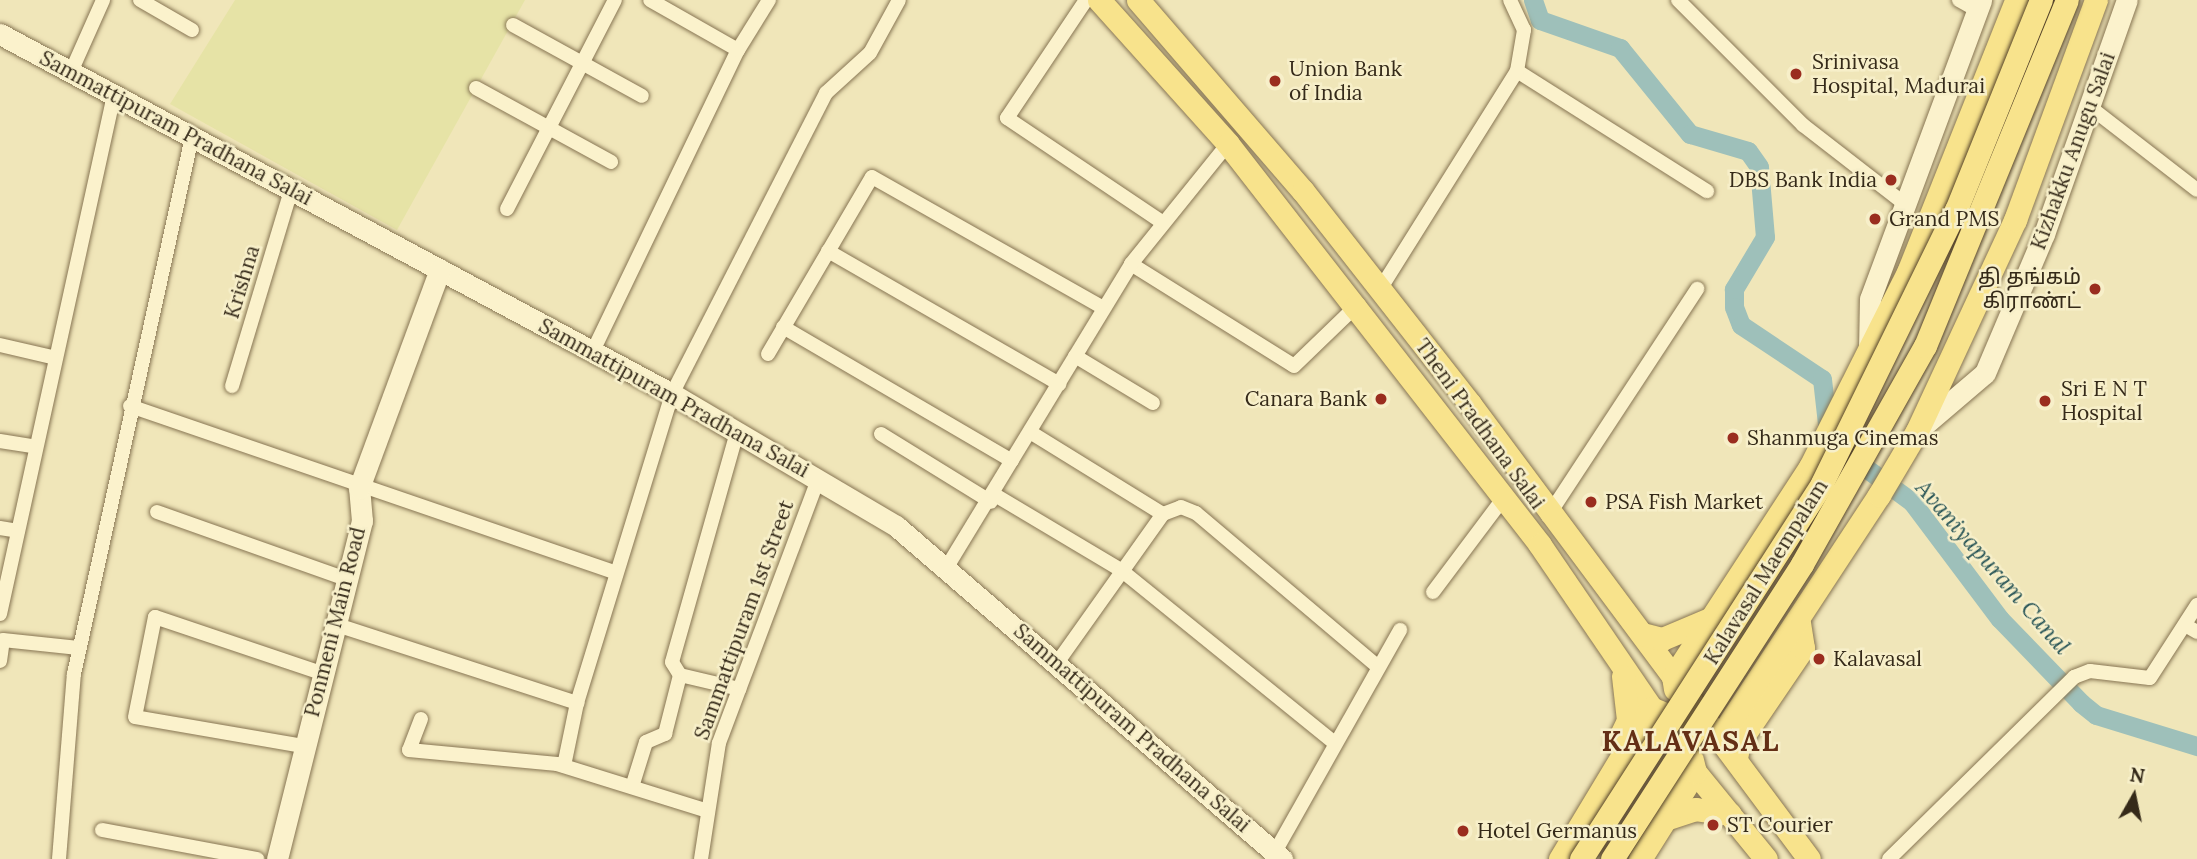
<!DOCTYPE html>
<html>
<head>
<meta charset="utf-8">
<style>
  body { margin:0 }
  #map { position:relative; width:2197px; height:859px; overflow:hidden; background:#f0e6b9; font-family:Lora,"Noto Sans Tamil",serif }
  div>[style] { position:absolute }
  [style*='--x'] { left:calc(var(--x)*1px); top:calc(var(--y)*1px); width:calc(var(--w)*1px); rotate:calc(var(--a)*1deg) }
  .farmland>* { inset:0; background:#e6e3a6 }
  .canal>* { height:19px; margin:-9.5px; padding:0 9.5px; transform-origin:9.5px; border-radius:9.5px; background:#9ec0ba }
  .roads { filter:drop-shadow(0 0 2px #877553) drop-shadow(0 0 2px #877553) }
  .street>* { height:14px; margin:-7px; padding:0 7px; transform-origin:7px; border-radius:7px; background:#fbf2cc }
  .secondary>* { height:21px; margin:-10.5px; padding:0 10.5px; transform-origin:10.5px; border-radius:10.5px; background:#fbf2cc }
  .primary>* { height:23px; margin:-11.5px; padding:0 11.5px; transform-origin:11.5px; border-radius:11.5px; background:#f8e38c }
  .bridges { filter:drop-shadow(0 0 2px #544228) drop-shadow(0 0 2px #544228) }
  .primary-bridge>* { height:23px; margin:-11.5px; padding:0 11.5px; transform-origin:11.5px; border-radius:11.5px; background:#f8e38c }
  .dots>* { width:19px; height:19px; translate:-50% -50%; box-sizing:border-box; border:4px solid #f7efc9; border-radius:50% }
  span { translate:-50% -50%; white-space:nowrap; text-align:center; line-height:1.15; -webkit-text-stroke:5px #f7efc9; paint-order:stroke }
  .poi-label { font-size:21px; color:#352a19 }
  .left { translate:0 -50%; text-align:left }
  .right { translate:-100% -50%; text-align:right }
  .street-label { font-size:21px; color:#352a19 }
  .water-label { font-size:23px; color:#275456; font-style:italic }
  .district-label { font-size:28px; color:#642f16; font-weight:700; letter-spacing:2px }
  .north { position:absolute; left:2099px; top:761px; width:70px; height:70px; -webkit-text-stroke:5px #f7efc9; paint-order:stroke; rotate:9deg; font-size:19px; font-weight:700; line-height:28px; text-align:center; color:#352a19 }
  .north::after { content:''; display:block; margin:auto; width:24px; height:32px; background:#352a19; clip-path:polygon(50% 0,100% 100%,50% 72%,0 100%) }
</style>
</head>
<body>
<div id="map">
  <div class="farmland">
    <i style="clip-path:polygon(235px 0,525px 0,397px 230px,170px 104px)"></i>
  </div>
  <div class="canal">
    <i style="--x:1533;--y:0;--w:21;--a:71"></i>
    <i style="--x:1540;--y:20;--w:85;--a:19.3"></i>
    <i style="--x:1620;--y:48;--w:111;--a:50.9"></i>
    <i style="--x:1690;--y:134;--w:60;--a:16.3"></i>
    <i style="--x:1748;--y:151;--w:19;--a:55"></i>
    <i style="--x:1759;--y:167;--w:70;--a:85.1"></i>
    <i style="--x:1765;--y:237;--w:61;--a:120.8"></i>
    <i style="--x:1734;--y:289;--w:18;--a:90"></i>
    <i style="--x:1734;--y:307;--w:19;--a:69"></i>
    <i style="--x:1741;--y:325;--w:97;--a:33.7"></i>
    <i style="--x:1822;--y:379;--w:62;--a:83.6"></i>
    <i style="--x:1829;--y:441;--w:103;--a:36.3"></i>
    <i style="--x:1912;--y:502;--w:146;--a:53.1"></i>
    <i style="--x:2000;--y:619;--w:117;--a:46"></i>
    <i style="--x:2081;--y:703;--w:19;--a:39"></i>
    <i style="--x:2096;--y:715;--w:106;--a:17.1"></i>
  </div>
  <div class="roads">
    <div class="street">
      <i style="--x:140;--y:0;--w:60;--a:30"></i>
      <i style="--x:1086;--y:0;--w:142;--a:123.8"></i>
      <i style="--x:1007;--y:118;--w:184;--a:33.9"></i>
      <i style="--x:1678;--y:0;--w:177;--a:45"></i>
      <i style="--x:1803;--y:125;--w:130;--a:37.8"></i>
      <i style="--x:1959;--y:0;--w:21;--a:29"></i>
      <i style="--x:513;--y:25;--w:147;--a:28.8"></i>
      <i style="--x:738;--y:50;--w:59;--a:-58.2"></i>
      <i style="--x:1517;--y:71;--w:225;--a:32.3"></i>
      <i style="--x:71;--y:72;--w:79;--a:-66"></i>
      <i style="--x:476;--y:88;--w:154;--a:28.7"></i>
      <i style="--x:2090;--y:107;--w:135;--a:37.8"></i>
      <i style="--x:507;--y:209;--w:235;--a:-62.7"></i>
      <i style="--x:828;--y:251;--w:267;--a:29.9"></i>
      <i style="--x:1131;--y:264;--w:192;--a:32"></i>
      <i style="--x:1294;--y:366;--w:85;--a:-44"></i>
      <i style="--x:1379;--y:291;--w:260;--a:-57.9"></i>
      <i style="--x:1517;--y:71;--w:42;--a:-80.3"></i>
      <i style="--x:1524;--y:30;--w:33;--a:-115"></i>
      <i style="--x:783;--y:327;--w:265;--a:30.3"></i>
      <i style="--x:0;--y:345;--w:57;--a:13.1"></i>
      <i style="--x:593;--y:351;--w:334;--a:-64.3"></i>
      <i style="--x:738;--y:50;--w:101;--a:-150.4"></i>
      <i style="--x:768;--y:354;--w:205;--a:-59.6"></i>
      <i style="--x:872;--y:177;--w:266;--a:29.5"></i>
      <i style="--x:1075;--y:356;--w:91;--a:31.1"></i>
      <i style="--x:232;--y:386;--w:205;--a:-73.2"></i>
      <i style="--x:130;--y:406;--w:512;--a:18.93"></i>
      <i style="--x:1030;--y:432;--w:156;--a:31.7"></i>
      <i style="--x:881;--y:434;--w:129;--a:31.7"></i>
      <i style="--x:0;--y:441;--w:36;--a:9"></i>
      <i style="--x:995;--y:495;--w:147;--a:30.8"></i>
      <i style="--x:1121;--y:570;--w:275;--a:39"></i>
      <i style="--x:157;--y:512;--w:201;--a:19.5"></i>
      <i style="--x:1548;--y:516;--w:272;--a:-56.7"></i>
      <i style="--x:0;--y:528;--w:18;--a:9"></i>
      <i style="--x:947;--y:567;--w:354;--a:-58.7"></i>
      <i style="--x:1131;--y:264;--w:154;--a:-51.1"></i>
      <i style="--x:1433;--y:592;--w:115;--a:-53.1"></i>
      <i style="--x:0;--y:614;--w:531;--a:-77.61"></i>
      <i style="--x:334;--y:624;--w:256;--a:18"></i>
      <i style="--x:577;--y:703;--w:64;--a:101.7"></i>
      <i style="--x:2185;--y:625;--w:14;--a:30"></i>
      <i style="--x:0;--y:661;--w:21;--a:-82"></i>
      <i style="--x:3;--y:640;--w:76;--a:6"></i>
      <i style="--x:1057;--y:663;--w:183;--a:-54.6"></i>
      <i style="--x:1163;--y:514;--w:19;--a:-21"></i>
      <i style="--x:1181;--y:507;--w:16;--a:22"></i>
      <i style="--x:1196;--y:513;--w:238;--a:40.2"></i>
      <i style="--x:680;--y:675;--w:15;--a:-122"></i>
      <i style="--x:672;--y:662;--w:239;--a:-74.2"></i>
      <i style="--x:577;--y:703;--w:323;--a:-72.9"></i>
      <i style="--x:672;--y:394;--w:338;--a:-62.9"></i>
      <i style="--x:826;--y:93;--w:59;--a:-42.3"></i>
      <i style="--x:870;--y:53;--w:60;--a:-61.3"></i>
      <i style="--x:421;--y:719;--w:33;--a:111"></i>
      <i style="--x:409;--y:750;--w:149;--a:5.4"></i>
      <i style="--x:557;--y:764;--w:158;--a:17.3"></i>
      <i style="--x:303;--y:746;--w:170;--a:-170.2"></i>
      <i style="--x:135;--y:717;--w:102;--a:-78.7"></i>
      <i style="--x:155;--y:617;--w:175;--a:18.6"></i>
      <i style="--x:632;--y:787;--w:47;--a:-72.7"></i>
      <i style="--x:646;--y:742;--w:21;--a:-23"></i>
      <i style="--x:665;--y:734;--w:61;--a:-75.7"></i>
      <i style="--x:680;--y:675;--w:61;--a:13.3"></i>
      <i style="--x:102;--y:830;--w:158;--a:10.6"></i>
      <i style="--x:1275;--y:852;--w:255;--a:-60.6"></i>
      <i style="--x:59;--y:859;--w:186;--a:-85.4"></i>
      <i style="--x:74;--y:674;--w:550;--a:-77.61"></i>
      <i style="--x:701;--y:859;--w:117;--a:-81.2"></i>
      <i style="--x:719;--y:743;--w:282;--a:-69.4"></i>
      <i style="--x:1889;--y:859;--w:260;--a:-44.5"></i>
      <i style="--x:2074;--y:677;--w:17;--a:-21"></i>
      <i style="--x:2090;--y:671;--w:60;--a:6.7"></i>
      <i style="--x:2150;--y:678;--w:87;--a:-57.2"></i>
    </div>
    <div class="secondary">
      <i style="--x:0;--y:34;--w:762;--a:28.18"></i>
      <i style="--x:672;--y:394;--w:260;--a:30.5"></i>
      <i style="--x:896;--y:526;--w:510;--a:40.78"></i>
      <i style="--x:1869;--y:350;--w:51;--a:-88.9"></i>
      <i style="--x:1870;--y:299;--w:319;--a:-69.6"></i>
      <i style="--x:1917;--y:431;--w:89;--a:-40.5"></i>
      <i style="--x:1985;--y:373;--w:151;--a:-67"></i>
      <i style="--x:2044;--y:234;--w:248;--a:-70.5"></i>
      <i style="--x:277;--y:859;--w:349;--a:-75.9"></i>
      <i style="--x:362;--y:521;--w:33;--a:-95"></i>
      <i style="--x:359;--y:488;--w:233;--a:-69.7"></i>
    </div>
    <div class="primary">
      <i style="--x:1099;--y:0;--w:193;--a:48.1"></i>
      <i style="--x:1228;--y:144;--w:207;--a:52.1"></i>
      <i style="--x:1355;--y:307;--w:301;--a:52.1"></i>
      <i style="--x:1540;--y:545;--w:275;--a:55.7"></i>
      <i style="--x:1695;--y:772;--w:112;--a:50.8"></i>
      <i style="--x:1138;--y:0;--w:252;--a:49.2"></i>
      <i style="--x:1303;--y:191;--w:271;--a:51.9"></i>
      <i style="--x:1470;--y:404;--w:567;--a:53.31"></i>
      <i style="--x:1642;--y:634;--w:21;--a:14"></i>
      <i style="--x:1662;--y:639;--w:54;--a:-22.8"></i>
      <i style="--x:1675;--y:689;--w:12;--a:-99"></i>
      <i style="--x:1673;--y:677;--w:251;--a:-56.9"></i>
      <i style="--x:1810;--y:467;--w:218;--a:-63.3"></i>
      <i style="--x:1908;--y:272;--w:293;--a:-68.3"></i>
      <i style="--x:1617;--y:743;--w:25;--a:-64"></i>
      <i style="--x:1628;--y:720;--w:44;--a:-96.5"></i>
      <i style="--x:1736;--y:758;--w:16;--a:-79"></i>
      <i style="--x:1739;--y:742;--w:114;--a:-55.8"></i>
      <i style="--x:1803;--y:648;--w:26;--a:-99"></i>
      <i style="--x:1665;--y:819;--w:32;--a:-18"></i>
      <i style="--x:1695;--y:809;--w:35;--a:8"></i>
      <i style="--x:1560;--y:859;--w:176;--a:-58.9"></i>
      <i style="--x:1651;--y:708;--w:75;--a:22.8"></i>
      <i style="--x:1720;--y:737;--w:290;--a:-56.7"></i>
      <i style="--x:1879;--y:495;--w:74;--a:-59.3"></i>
      <i style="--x:1917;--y:431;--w:233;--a:-65.1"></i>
      <i style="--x:2015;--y:220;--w:234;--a:-69.8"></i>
      <i style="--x:1640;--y:859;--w:103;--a:-57.7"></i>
      <i style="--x:1695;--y:772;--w:12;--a:-104"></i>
    </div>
  </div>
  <div class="bridges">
    <div class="primary-bridge">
      <i style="--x:1581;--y:859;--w:447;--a:-57.3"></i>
      <i style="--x:1822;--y:483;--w:304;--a:-63.9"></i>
      <i style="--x:1956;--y:210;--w:227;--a:-68"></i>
      <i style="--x:1612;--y:859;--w:351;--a:-57.2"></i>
      <i style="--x:1802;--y:564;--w:250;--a:-60.6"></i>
      <i style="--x:1925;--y:346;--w:374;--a:-67.7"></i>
    </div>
  </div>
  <div class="dots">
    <i style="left:1796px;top:74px;background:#9a2d1f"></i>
    <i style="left:1275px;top:81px;background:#9a2d1f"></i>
    <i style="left:1891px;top:180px;background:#9a2d1f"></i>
    <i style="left:1875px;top:219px;background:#9a2d1f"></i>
    <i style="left:2095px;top:289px;background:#9a2d1f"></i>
    <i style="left:1381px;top:399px;background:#9a2d1f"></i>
    <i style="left:2045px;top:401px;background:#9a2d1f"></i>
    <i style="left:1733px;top:438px;background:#9a2d1f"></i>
    <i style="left:1591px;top:502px;background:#9a2d1f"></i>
    <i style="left:1819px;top:659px;background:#9a2d1f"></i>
    <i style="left:1713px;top:825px;background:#9a2d1f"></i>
    <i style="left:1463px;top:831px;background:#9a2d1f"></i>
  </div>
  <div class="poi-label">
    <span class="left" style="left:1812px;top:74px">Srinivasa<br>Hospital, Madurai</span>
    <span class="left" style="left:1289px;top:81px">Union Bank<br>of India</span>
    <span class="right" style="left:1877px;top:180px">DBS Bank India</span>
    <span class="left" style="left:1889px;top:219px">Grand PMS</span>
    <span class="right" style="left:2081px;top:289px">தி தங்கம்<br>கிராண்ட்</span>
    <span class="left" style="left:2061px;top:401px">Sri E N T<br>Hospital</span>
    <span class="right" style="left:1367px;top:399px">Canara Bank</span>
    <span class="left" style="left:1747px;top:438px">Shanmuga Cinemas</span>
    <span class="left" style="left:1605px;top:502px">PSA Fish Market</span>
    <span class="left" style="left:1833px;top:659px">Kalavasal</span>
    <span class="left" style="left:1727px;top:825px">ST Courier</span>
    <span class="left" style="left:1477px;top:831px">Hotel Germanus</span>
  </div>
  <div class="street-label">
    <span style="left:176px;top:128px;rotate:28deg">Sammattipuram Pradhana Salai</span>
    <span style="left:2073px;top:151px;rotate:-70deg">Kizhakku Anugu Salai</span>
    <span style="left:242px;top:282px;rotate:-73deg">Krishna</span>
    <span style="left:674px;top:398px;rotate:29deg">Sammattipuram Pradhana Salai</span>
    <span style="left:1480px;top:424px;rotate:54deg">Theni Pradhana Salai</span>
    <span style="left:1766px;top:572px;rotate:-58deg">Kalavasal Maempalam</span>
    <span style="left:744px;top:620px;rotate:-70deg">Sammattipuram 1st Street</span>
    <span style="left:335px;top:622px;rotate:-76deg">Ponmeni Main Road</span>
    <span style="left:1132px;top:728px;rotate:41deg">Sammattipuram Pradhana Salai</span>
  </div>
  <div class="water-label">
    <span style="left:1993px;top:567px;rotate:49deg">Avaniyapuram Canal</span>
  </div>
  <div class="district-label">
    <span style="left:1691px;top:741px">KALAVASAL</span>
  </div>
  <div class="north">N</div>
</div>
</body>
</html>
